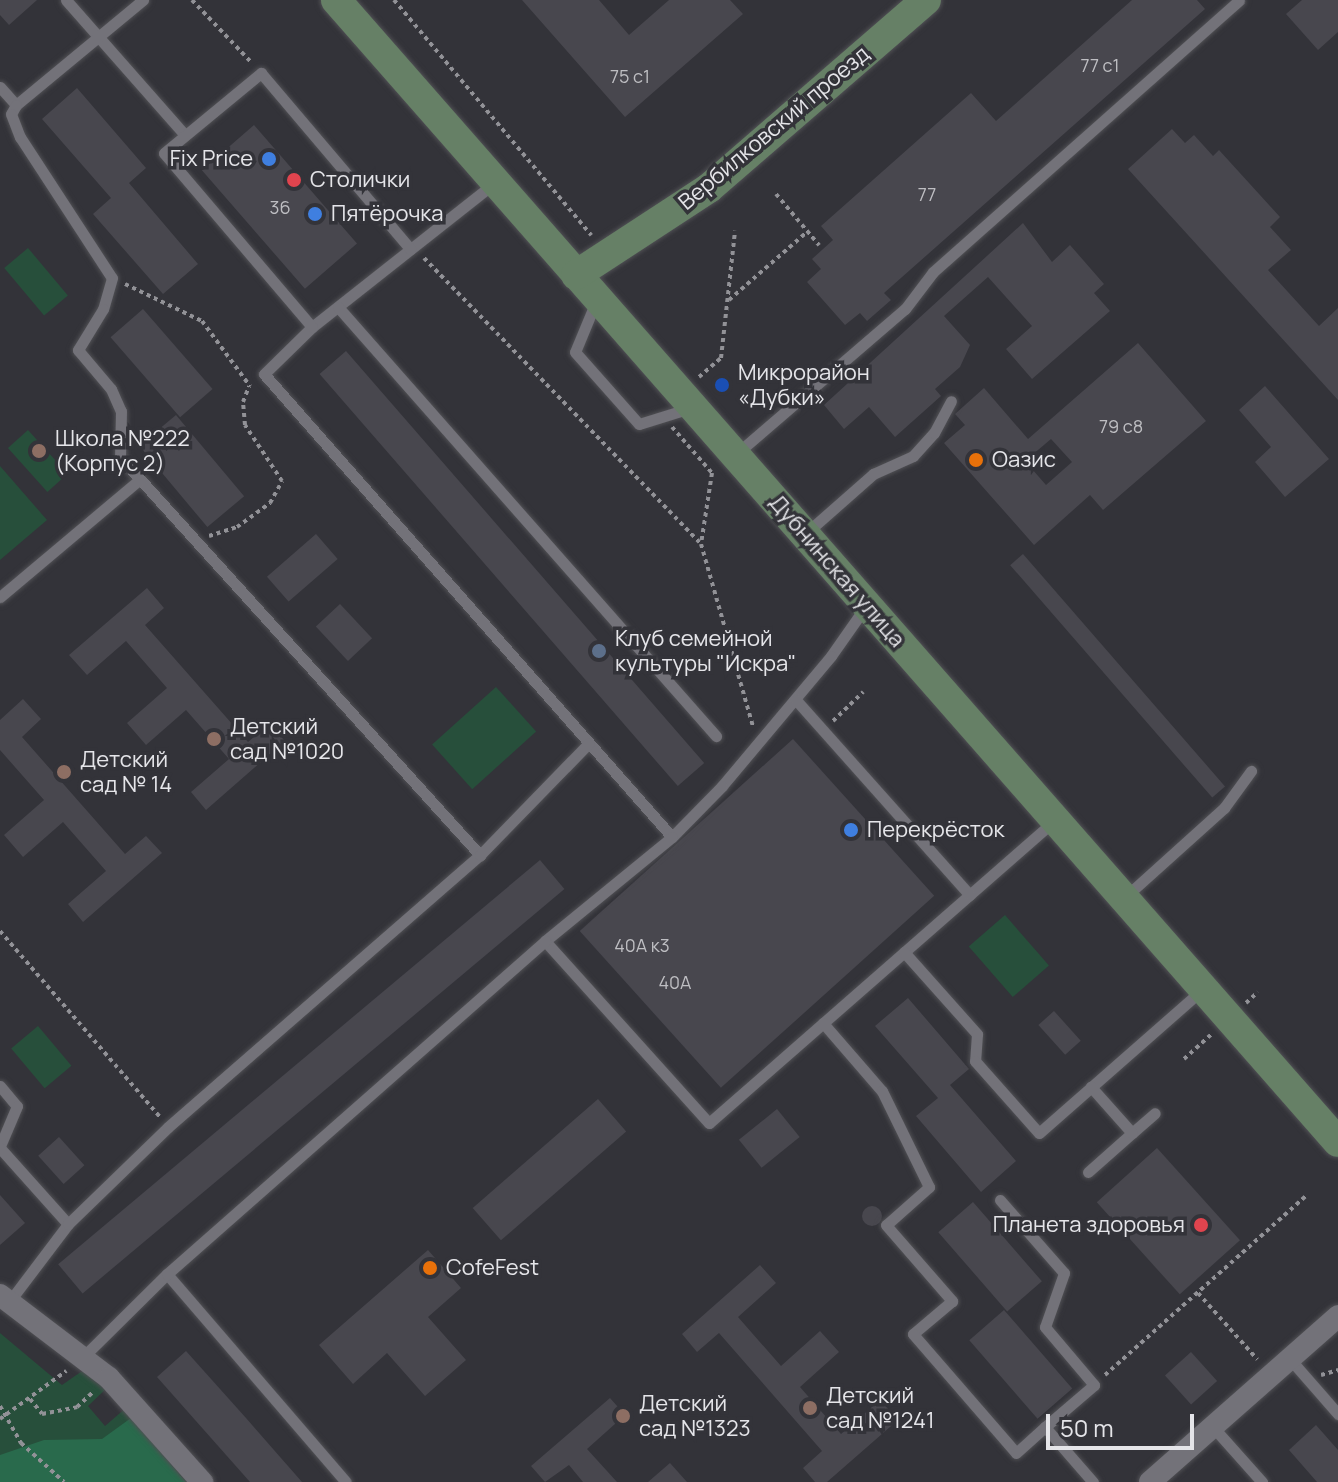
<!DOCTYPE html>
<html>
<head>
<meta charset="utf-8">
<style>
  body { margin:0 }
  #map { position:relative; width:1338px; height:1482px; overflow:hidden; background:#333339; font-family:Manrope,sans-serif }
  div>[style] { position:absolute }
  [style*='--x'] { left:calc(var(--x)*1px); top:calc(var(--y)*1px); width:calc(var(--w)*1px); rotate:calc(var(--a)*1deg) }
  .green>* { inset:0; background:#274f3b; transform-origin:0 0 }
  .forest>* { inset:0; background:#296a4c }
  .building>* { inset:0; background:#48474e; transform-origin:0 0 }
  .round { border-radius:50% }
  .path>* { height:4px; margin-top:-2px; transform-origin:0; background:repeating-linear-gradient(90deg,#929297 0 4px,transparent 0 8px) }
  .roads { filter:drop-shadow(0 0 2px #505054) drop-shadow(0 0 2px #505054) }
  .lane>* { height:11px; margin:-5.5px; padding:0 5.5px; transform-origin:5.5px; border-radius:5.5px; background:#737279 }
  .street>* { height:22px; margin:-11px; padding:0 11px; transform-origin:11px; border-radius:11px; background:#737279 }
  .secondary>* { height:30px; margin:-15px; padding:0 15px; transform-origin:15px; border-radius:15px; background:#668066 }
  .dots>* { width:22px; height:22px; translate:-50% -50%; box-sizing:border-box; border:4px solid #333339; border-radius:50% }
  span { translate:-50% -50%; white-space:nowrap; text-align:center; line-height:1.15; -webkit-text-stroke:7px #333339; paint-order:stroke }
  .number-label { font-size:18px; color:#bebec2 }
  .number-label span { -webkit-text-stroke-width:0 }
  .street-label { font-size:22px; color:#e5e5e9 }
  .poi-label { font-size:22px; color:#e5e5e9 }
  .right { translate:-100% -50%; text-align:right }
  .left { translate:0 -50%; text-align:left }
  .scale { position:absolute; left:1046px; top:1414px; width:148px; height:36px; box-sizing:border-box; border:4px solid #e5e5e9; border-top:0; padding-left:10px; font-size:24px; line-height:28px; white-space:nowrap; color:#e5e5e9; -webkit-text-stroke:6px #333339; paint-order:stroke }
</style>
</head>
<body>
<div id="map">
  <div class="green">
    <i style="left:28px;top:248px;width:62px;height:31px;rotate:50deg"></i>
    <i style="left:28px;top:430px;width:59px;height:27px;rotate:48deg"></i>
    <i style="clip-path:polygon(0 466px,47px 520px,0 560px)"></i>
    <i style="left:496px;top:687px;width:60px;height:86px;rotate:48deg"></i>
    <i style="left:1005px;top:915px;width:67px;height:48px;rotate:49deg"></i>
    <i style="left:38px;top:1026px;width:52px;height:35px;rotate:50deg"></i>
    <i style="clip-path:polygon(0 1333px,62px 1385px,85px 1369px,109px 1386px,88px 1406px,105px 1426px,127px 1407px,195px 1482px,0 1482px)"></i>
  </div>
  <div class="forest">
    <i style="clip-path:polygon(131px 1418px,186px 1482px,0 1482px,0 1455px,44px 1440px,102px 1439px)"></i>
  </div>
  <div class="building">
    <i style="clip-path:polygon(0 0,37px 0,9px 25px,0 15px)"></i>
    <i style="clip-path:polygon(522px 0,599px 0,629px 35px,669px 0,730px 0,743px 14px,625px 117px)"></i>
    <i style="clip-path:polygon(1132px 0,1197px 0,1205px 9px,884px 293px,891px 300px,867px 321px,860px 313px,845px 325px,807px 282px,821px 269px,812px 259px,833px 240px,821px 226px,971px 93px,996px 121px)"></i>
    <i style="clip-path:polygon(1302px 0,1338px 0,1338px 32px,1318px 50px,1286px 14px)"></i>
    <i style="clip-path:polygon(77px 88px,146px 168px,129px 183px,198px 264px,163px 294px,93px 214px,111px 198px,42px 119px)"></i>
    <i style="left:254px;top:125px;width:157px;height:69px;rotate:49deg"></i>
    <i style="clip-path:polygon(1172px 129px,1185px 143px,1194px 135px,1213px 156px,1219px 150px,1280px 217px,1270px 227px,1291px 250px,1268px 270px,1319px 326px,1338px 308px,1338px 400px,1128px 169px)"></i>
    <i style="clip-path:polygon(1023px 223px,1052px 262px,1070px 245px,1104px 284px,1094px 293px,1110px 311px,1032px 379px,1006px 349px,1032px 326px,988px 277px,944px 316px,970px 345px,960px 367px,935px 389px,941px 396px,895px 437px,869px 407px,844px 429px,824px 405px)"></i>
    <i style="left:143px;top:309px;width:106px;height:43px;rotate:49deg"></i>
    <i style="clip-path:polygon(evenodd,1138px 343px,1206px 421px,1103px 510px,1090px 495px,1034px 545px,944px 443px,965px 425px,955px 414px,984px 388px,1028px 439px,1138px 343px,1051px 439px,1072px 462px,1046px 485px,1025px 461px,1051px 439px)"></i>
    <i style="left:346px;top:351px;width:546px;height:35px;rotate:49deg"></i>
    <i style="clip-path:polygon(1265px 386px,1329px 459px,1285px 497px,1255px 462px,1271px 447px,1239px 410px)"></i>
    <i style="left:176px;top:415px;width:106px;height:48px;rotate:50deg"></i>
    <i style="left:316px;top:534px;width:33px;height:65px;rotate:49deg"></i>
    <i style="left:1023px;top:554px;width:308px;height:17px;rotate:49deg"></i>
    <i style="clip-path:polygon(147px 588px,164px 608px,145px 625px,248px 742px,269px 724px,285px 741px,206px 810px,191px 792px,229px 759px,186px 710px,146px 745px,127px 723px,167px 688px,126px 641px,87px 675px,69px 655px)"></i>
    <i style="left:340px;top:604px;width:47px;height:33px;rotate:47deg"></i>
    <i style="clip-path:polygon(23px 699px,41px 719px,22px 737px,125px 854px,146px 836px,162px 853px,83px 922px,68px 904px,106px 871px,63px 822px,23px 857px,4px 835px,44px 800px,0 750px,0 720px)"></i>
    <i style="left:793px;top:739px;width:211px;height:287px;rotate:48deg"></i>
    <i style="left:540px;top:860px;width:38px;height:629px;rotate:50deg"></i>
    <i style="clip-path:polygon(908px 998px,969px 1069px,950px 1085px,1016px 1161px,981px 1192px,916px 1116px,938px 1098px,875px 1026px)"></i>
    <i style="left:1054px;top:1011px;width:40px;height:21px;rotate:48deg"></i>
    <i style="left:598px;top:1099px;width:43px;height:166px;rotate:49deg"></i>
    <i style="left:777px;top:1109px;width:36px;height:49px;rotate:51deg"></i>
    <i style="left:59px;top:1137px;width:38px;height:28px;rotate:48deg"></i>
    <i style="left:1157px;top:1148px;width:124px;height:81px;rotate:48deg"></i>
    <i style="clip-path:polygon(0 1195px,25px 1223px,0 1245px)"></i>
    <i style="left:973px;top:1202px;width:105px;height:46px;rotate:49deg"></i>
    <i class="round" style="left:862px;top:1206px;width:20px;height:20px"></i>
    <i style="clip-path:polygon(428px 1250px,461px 1288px,428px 1317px,466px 1360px,425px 1396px,387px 1353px,353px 1384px,319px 1345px)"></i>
    <i style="clip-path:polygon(760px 1265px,776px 1283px,738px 1317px,781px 1366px,820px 1331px,839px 1352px,800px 1387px,841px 1434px,880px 1400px,898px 1420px,827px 1482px,815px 1482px,803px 1468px,822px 1451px,719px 1333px,697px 1352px,682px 1334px)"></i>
    <i style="left:1004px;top:1310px;width:104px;height:46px;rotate:49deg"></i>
    <i style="clip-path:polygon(186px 1351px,246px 1418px,302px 1482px,250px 1482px,157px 1377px)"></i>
    <i style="left:1191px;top:1352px;width:39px;height:35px;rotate:48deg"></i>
    <i style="clip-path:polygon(610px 1398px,625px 1415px,587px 1449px,617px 1482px,583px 1482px,569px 1465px,545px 1482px,531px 1466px)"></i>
    <i style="clip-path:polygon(1316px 1425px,1338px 1450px,1338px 1482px,1317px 1482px,1289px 1450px)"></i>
    <i style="clip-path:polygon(670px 1463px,687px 1482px,648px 1482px)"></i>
  </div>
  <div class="path">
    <i style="--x:192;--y:0;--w:86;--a:46.4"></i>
    <i style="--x:394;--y:0;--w:307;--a:50"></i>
    <i style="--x:776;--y:194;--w:67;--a:49.9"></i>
    <i style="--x:424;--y:258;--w:398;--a:45.9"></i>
    <i style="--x:125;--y:284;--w:85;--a:25.7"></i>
    <i style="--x:202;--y:321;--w:81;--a:53.6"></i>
    <i style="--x:729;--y:300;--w:103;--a:-41.1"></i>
    <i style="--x:699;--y:377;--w:29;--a:-41"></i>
    <i style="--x:721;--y:358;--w:128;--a:-83.7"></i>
    <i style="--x:672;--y:427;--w:61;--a:49"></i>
    <i style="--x:712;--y:473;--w:72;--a:98.8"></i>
    <i style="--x:701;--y:544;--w:190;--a:74.1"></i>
    <i style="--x:209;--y:536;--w:29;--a:-18"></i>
    <i style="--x:237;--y:527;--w:41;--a:-36"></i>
    <i style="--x:270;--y:503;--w:25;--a:-61"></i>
    <i style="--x:282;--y:481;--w:67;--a:-123.5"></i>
    <i style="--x:245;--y:425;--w:23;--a:-95"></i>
    <i style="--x:243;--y:402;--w:17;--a:-69"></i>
    <i style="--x:833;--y:721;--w:42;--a:-44"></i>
    <i style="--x:0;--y:931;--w:245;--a:49.3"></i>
    <i style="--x:1246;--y:1003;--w:16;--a:-43"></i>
    <i style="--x:1184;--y:1059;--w:38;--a:-42"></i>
    <i style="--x:1198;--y:1293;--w:89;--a:48.2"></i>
    <i style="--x:1105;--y:1375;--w:269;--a:-41.7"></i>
    <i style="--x:1321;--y:1375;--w:18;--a:-16"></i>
    <i style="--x:30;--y:1399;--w:19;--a:51"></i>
    <i style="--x:42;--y:1414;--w:36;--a:-11"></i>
    <i style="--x:77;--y:1407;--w:23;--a:-43"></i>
    <i style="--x:0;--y:1406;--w:43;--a:60.4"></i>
    <i style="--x:21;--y:1443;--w:58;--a:42.2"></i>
    <i style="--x:0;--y:1419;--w:82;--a:-36"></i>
  </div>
  <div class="roads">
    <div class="lane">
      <i style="--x:66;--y:0;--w:180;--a:48.6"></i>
      <i style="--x:0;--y:87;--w:24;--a:48"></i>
      <i style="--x:16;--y:105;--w:165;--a:-39.6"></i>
      <i style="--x:16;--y:105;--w:10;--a:119"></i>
      <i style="--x:11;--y:114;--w:25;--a:69"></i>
      <i style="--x:20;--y:137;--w:168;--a:56.9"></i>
      <i style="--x:112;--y:278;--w:32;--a:106"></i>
      <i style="--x:103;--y:309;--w:48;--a:121.4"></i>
      <i style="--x:78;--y:350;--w:51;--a:49.8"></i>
      <i style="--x:111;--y:389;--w:24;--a:66"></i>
      <i style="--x:121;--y:411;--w:46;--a:91.2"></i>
      <i style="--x:120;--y:457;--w:537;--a:47.87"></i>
      <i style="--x:493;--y:184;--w:231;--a:141.7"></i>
      <i style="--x:312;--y:327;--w:67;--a:135.6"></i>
      <i style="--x:264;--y:374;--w:617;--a:48.61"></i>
      <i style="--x:597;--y:299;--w:57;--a:112.5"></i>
      <i style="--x:575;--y:352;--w:96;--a:48.4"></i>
      <i style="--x:639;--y:424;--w:53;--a:-17.4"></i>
      <i style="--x:338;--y:307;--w:572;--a:48.62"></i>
      <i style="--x:312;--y:327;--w:228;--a:-130.4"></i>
      <i style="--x:164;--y:153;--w:126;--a:-39.5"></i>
      <i style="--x:261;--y:73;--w:231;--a:49.7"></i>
      <i style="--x:735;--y:455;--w:224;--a:-40.7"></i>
      <i style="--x:905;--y:309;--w:46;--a:-52.9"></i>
      <i style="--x:933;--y:272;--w:409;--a:-41.6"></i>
      <i style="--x:805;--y:534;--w:91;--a:-41.4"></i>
      <i style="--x:873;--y:474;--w:44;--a:-24.2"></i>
      <i style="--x:913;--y:456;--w:31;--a:-48"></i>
      <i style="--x:934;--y:433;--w:36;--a:-62"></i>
      <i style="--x:0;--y:597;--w:183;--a:-40.1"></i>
      <i style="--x:866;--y:606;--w:61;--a:125"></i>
      <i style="--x:831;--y:656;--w:170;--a:130"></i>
      <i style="--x:722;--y:786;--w:71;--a:134.4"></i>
      <i style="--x:672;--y:837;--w:164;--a:140.7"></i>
      <i style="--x:545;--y:941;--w:245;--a:48"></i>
      <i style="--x:709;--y:1123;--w:460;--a:-41.2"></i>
      <i style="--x:796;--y:700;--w:261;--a:48.3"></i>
      <i style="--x:1124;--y:898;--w:135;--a:-42"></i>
      <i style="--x:1224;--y:808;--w:46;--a:-53.9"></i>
      <i style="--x:904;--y:952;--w:110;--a:48.3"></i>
      <i style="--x:977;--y:1034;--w:27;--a:94"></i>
      <i style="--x:975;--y:1061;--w:96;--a:48.4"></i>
      <i style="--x:1039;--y:1133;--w:218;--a:-41.3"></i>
      <i style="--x:823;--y:1023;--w:90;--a:49.1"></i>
      <i style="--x:882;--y:1091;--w:107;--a:63.9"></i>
      <i style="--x:929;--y:1187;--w:57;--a:138.5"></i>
      <i style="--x:886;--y:1225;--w:101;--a:49"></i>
      <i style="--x:952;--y:1301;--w:51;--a:139.8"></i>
      <i style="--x:913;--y:1334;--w:157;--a:49.1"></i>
      <i style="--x:1016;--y:1453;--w:39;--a:-42"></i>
      <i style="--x:1045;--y:1427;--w:73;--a:48.9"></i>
      <i style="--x:0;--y:1086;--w:26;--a:50"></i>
      <i style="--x:17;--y:1106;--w:43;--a:113"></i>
      <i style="--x:1132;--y:1133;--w:30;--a:-41"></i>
      <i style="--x:0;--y:1148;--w:102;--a:48.2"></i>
      <i style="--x:1088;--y:1172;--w:59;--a:-41.6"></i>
      <i style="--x:1132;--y:1133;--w:62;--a:-131.7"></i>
      <i style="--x:1000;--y:1200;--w:97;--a:48.8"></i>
      <i style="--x:1064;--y:1273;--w:57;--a:109.4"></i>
      <i style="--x:1045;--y:1327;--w:76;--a:49.8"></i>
      <i style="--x:1094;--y:1385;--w:65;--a:139.4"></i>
      <i style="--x:167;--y:1274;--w:274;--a:49.3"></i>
      <i style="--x:9;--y:1302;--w:98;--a:-52.9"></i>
      <i style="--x:68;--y:1224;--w:139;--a:-44.1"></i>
      <i style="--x:168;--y:1127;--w:414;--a:-41.1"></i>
      <i style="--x:480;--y:855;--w:156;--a:-45.8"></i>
      <i style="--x:83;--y:1357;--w:118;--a:-44.7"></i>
      <i style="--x:167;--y:1274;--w:504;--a:-41.38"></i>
      <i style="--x:1290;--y:1359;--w:73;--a:48.9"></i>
      <i style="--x:1213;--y:1427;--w:74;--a:48.3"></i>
    </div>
    <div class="street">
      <i style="--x:0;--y:1295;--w:137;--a:37.3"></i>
      <i style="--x:109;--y:1378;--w:140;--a:48.2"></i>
      <i style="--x:1150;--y:1482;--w:251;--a:-41.4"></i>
    </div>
    <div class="secondary">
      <i style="--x:336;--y:0;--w:1519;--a:48.74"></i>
      <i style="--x:576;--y:275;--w:159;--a:-33.2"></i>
      <i style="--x:709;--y:188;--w:287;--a:-40.9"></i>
    </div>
  </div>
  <div class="dots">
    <i style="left:269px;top:159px;background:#3f7fe0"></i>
    <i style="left:294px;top:180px;background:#e0444e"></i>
    <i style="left:315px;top:214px;background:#3f7fe0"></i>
    <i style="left:722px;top:385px;background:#1a4fb4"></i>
    <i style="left:39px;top:451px;background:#8d6e63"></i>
    <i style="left:976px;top:460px;background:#e8710a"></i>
    <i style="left:599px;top:651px;background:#5c6f8a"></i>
    <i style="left:214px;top:739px;background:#8d6e63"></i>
    <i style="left:64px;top:772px;background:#8d6e63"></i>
    <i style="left:851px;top:830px;background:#3f7fe0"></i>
    <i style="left:1201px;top:1225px;background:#e0444e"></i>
    <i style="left:430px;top:1268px;background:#e8710a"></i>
    <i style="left:810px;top:1408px;background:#8d6e63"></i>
    <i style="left:623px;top:1416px;background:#8d6e63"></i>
  </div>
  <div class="number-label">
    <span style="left:1100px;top:65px">77 с1</span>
    <span style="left:630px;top:76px">75 с1</span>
    <span style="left:927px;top:194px">77</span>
    <span style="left:280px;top:207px">36</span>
    <span style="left:1121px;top:426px">79 с8</span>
    <span style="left:642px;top:945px">40А к3</span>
    <span style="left:675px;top:982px">40А</span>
  </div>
  <div class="street-label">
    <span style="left:774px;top:128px;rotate:-40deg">Вербилковский проезд</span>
    <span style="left:837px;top:571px;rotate:49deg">Дубнинская улица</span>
  </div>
  <div class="poi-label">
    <span class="right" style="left:253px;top:159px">Fix Price</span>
    <span class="left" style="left:310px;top:180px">Столички</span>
    <span class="left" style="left:331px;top:214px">Пятёрочка</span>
    <span class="left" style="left:738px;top:385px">Микрорайон<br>«Дубки»</span>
    <span class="left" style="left:55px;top:451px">Школа №222<br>(Корпус 2)</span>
    <span class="left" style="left:992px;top:460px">Оазис</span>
    <span class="left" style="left:615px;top:651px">Клуб семейной<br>культуры "Искра"</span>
    <span class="left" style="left:230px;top:739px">Детский<br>сад №1020</span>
    <span class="left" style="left:80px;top:772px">Детский<br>сад № 14</span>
    <span class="left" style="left:867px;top:830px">Перекрёсток</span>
    <span class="right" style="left:1185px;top:1225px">Планета здоровья</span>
    <span class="left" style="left:446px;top:1268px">CofeFest</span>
    <span class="left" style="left:826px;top:1408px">Детский<br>сад №1241</span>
    <span class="left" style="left:639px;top:1416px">Детский<br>сад №1323</span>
  </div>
  <div class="scale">50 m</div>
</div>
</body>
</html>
